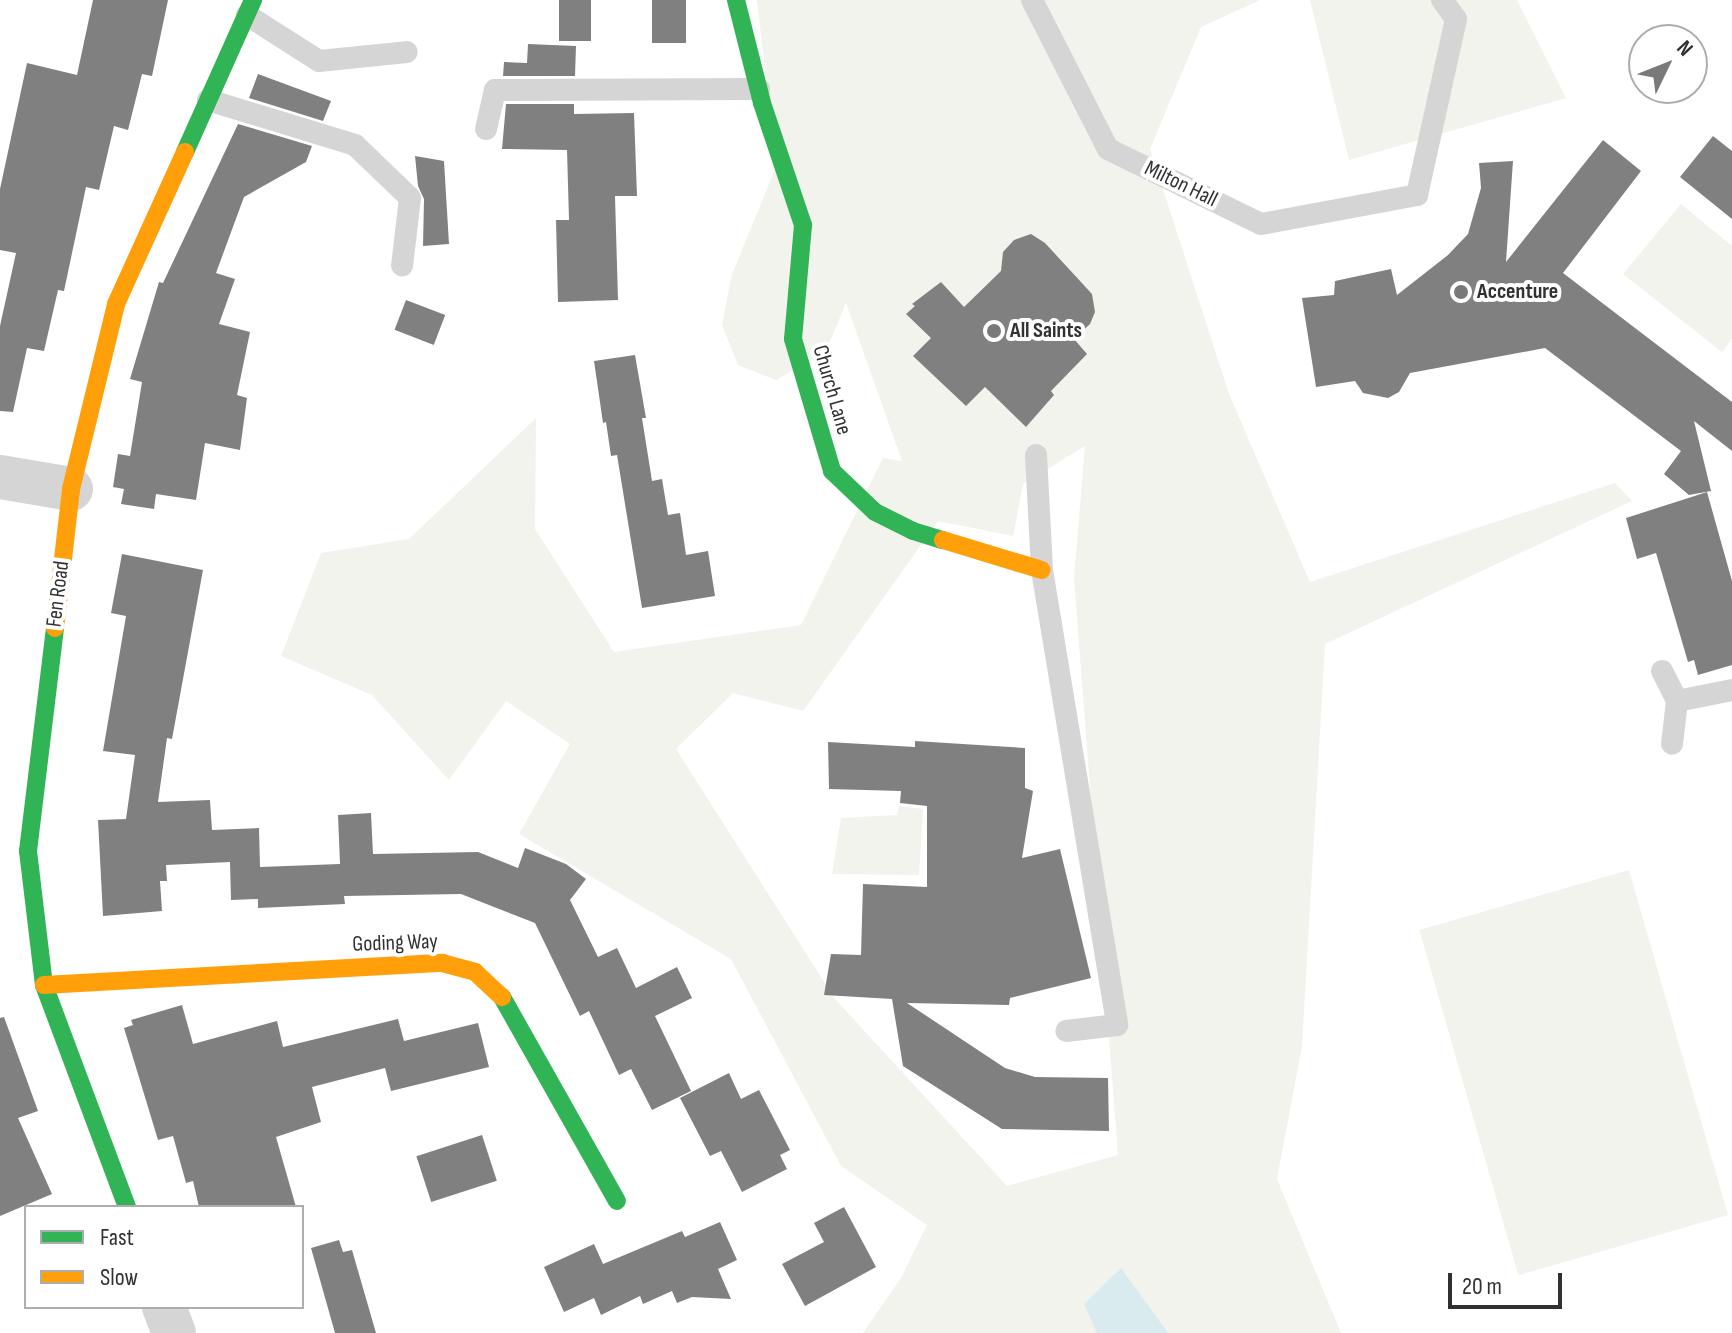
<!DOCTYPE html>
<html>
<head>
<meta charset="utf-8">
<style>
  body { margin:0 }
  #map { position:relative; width:1732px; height:1333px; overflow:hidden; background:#fff; font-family:"Sofia Sans Condensed",sans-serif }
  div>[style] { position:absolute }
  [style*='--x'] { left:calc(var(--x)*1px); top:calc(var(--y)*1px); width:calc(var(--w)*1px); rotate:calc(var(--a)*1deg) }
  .green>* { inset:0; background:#f1f3ec; transform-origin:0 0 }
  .water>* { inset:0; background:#daebf0 }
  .building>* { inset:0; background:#808080; transform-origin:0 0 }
  .lane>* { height:22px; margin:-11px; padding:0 11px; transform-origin:11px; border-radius:11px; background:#d5d5d5 }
  .street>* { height:44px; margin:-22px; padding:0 22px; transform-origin:22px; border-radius:22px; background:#d5d5d5 }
  .fast>* { height:18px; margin:-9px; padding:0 9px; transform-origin:9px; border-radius:9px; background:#30b455 }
  .slow>* { height:18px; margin:-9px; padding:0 9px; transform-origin:9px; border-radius:9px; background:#ff9f0a }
  .dots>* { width:22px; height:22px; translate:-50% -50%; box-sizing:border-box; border:4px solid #fff; border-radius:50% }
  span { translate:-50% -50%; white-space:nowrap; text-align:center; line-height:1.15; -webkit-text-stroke:8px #fff; paint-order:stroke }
  .street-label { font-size:22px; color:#313131 }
  .poi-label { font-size:22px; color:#313131; font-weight:700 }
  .left { translate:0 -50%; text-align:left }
  .legend { position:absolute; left:24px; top:1205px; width:280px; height:104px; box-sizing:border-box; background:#fff; border:2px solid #adadad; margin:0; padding:10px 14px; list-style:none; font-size:24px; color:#313131 }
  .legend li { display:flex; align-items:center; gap:16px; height:40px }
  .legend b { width:40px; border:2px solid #adadad }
  .north { position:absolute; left:1628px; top:24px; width:80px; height:80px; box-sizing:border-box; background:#fff; border:2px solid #adadad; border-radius:50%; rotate:47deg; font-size:22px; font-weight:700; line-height:32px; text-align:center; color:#313131 }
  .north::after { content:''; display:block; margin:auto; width:28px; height:36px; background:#797979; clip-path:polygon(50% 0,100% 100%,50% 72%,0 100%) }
  .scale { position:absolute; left:1448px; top:1273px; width:114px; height:36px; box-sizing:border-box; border:4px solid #313131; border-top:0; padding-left:10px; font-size:24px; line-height:28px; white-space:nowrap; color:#313131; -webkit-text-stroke:6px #fff; paint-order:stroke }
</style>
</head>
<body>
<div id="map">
  <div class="green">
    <i style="clip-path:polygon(evenodd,757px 0,1260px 0,1201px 27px,1150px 149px,1229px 394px,1310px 582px,1615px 483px,1632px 501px,1325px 644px,1302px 1046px,1277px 1179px,1341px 1333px,863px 1333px,901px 1278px,927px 1225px,841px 1166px,731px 959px,519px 834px,570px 744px,506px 701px,449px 780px,372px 695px,281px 656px,321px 553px,409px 539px,536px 418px,535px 529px,614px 652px,801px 625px,883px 458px,902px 461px,846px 303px,826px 351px,776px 380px,738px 365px,722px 325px,732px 274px,776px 167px,757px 0,1085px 446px,1074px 578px,1118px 1155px,1007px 1186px,835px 999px,676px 749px,733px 693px,803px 711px,938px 521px,1013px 536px,1023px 484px,1085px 446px)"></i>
    <i style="clip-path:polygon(1310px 0,1517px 0,1566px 98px,1349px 160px)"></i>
    <i style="clip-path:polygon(1681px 204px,1732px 246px,1732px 338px,1722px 352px,1623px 274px)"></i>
    <i style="clip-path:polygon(899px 806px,923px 809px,919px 875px,832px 874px,841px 818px,897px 815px)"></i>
    <i style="left:1629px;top:870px;width:359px;height:218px;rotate:74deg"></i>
  </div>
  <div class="water">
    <i style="clip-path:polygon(1121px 1268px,1168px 1333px,1097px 1333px,1084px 1304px)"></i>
  </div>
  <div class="building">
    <i style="clip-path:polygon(93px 0,168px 0,152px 76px,142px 74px,128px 130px,114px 126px,99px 190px,86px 187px,64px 291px,58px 290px,44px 351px,27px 348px,13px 412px,0 411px,0 326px,16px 253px,0 250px,0 189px,27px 63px,77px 75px)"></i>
    <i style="left:559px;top:0;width:32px;height:41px"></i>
    <i style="left:652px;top:0;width:34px;height:43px"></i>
    <i style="clip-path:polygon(528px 44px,576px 46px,575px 76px,503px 76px,504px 62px,527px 63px)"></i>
    <i style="clip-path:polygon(258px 74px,331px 101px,323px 121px,249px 98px)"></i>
    <i style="clip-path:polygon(506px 104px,574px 104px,574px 114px,634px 113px,637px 196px,615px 196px,618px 300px,558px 302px,556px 220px,569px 220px,567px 150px,502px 149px)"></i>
    <i style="clip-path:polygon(238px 124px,312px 146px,306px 162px,244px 197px,216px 273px,235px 279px,219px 324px,250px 332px,237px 395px,247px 398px,240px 450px,205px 443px,196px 500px,156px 494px,154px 509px,121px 504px,124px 489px,113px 487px,118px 454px,130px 456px,142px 382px,130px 379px,159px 282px,163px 283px)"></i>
    <i style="clip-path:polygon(1713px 136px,1732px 151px,1732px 219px,1680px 177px)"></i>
    <i style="clip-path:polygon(1603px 140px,1641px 171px,1563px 273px,1732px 402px,1732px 451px,1694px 421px,1711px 491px,1689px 495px,1664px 474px,1681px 451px,1545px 348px,1410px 373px,1399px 392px,1388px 398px,1363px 393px,1355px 381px,1316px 387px,1302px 298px,1334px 295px,1335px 281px,1391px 269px,1397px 295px,1448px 255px,1468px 234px,1481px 188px,1479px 163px,1513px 161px,1506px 262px)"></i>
    <i style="clip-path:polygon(415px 156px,444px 161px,449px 244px,423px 246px,424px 199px,418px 186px)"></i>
    <i style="clip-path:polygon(1031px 234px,1045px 243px,1092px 294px,1095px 312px,1090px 324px,1074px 339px,1087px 354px,1051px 391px,1054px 395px,1026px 427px,985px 387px,966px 406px,913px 356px,931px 338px,906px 314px,915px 306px,912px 304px,941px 282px,964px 307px,1001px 271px,1003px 252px,1014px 240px)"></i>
    <i style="left:406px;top:300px;width:42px;height:32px;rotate:21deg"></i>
    <i style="clip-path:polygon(635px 355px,646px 418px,642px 418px,652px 481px,662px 479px,668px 515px,680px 513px,686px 555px,708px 551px,715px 596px,642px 608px,617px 455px,611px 456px,606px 422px,603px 423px,594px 361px)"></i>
    <i style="clip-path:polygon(1707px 492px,1732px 581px,1732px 665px,1698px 675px,1694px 660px,1688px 662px,1656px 553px,1637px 559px,1626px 518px)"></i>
    <i style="clip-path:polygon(122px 554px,203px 570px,172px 739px,167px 738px,158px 802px,210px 800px,212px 830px,259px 828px,260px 867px,340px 864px,338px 815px,371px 813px,373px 854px,478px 852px,518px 868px,525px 848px,566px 864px,586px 879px,570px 900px,598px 957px,617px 948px,636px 988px,677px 967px,692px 998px,655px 1016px,691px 1091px,652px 1110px,631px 1069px,619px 1075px,589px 1011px,580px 1016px,535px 923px,461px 894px,344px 896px,345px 904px,258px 908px,258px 899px,231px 900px,230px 862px,166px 865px,167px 881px,160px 881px,162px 911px,103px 916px,98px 820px,126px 819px,135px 755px,103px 751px,126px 616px,111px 613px)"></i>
    <i style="clip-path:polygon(915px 741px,1025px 748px,1025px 788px,1033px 791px,1022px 858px,1060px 849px,1091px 978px,1010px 998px,1009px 1005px,907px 1003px,1005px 1068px,1035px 1077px,1108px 1078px,1109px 1131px,1002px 1129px,903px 1066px,892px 999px,824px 995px,831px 954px,861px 955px,863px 884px,927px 887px,927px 806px,900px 803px,901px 791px,829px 789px,828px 742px,915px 747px)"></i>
    <i style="clip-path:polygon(182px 1005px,193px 1044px,277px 1021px,283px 1047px,398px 1019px,404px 1041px,478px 1023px,489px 1067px,391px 1091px,385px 1068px,312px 1087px,321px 1122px,276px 1137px,296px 1207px,199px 1207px,193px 1181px,186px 1183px,173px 1136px,158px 1140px,124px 1028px,133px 1025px,131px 1020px)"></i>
    <i style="clip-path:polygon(4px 1017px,38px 1111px,18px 1118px,52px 1194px,0 1216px,0 1018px)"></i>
    <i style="clip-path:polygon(729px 1073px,741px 1099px,759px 1090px,790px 1150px,780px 1155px,787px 1169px,742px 1192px,721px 1151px,710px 1156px,680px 1098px)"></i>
    <i style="left:482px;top:1135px;width:48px;height:69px;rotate:72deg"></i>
    <i style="clip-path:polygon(844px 1207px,876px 1267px,805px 1306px,782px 1264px,824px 1242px,814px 1223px)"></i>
    <i style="clip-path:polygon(720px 1222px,737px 1260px,718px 1269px,731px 1299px,692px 1297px,677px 1303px,672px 1291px,643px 1304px,640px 1296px,601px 1315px,594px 1298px,564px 1312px,544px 1267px,594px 1244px,603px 1264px,682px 1231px,685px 1237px)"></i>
    <i style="clip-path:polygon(339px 1240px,343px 1252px,352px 1250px,376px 1333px,335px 1333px,311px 1248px)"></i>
  </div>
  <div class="lane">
    <i style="--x:1032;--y:0;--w:167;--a:63"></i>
    <i style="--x:1108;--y:149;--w:170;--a:26.1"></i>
    <i style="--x:1261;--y:224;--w:159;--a:-10.5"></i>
    <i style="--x:1417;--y:195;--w:180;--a:-77.5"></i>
    <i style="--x:1456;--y:19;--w:24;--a:-126"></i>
    <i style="--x:247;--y:15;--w:85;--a:32.6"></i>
    <i style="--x:319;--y:61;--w:88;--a:-5.8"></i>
    <i style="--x:208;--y:100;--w:154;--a:17"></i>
    <i style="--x:355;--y:145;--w:76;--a:43.9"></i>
    <i style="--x:410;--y:198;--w:68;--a:96.7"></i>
    <i style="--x:486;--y:129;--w:40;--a:-77"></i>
    <i style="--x:495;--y:90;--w:264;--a:-0.2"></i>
    <i style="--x:1036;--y:455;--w:115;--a:87"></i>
    <i style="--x:1042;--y:570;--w:461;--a:80.6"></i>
    <i style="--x:1117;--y:1025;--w:51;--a:173.3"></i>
    <i style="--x:1662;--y:671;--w:34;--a:63"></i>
    <i style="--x:1677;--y:701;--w:43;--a:96.6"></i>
    <i style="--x:1677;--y:701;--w:56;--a:-11.3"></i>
  </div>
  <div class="street">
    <i style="--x:0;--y:477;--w:72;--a:9.6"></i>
    <i style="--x:164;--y:1307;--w:28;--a:69"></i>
  </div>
  <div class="fast">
    <i style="--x:736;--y:0;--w:106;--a:75.8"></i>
    <i style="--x:762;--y:103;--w:129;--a:71.4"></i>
    <i style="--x:803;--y:225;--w:114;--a:95"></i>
    <i style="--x:793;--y:339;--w:138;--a:73.5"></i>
    <i style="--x:832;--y:471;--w:59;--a:43.6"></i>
    <i style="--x:875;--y:512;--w:42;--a:26.6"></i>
    <i style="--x:913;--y:531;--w:31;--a:17"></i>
    <i style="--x:185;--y:152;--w:167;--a:-65.9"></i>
    <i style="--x:55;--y:628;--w:225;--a:96.9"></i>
    <i style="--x:28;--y:851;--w:135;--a:83.2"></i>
    <i style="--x:44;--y:985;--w:237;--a:69.5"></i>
    <i style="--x:502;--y:997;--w:234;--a:60.6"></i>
  </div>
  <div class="slow">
    <i style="--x:943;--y:540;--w:103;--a:16.9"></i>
    <i style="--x:55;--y:628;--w:140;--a:-83.4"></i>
    <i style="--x:71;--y:489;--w:190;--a:-76.3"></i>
    <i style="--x:116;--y:304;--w:167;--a:-65.6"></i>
    <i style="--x:44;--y:985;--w:399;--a:-3.2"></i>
    <i style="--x:442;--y:963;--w:34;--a:15"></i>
    <i style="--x:475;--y:972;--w:37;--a:43"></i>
  </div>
  <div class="dots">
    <i style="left:1461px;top:292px;background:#797979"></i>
    <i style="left:994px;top:331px;background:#797979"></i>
  </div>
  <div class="street-label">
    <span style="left:1181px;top:184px;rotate:26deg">Milton Hall</span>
    <span style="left:832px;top:390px;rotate:74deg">Church Lane</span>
    <span style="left:58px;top:594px;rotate:-83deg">Fen Road</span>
    <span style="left:395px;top:943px;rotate:-2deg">Goding Way</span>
  </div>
  <div class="poi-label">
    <span class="left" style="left:1477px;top:292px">Accenture</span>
    <span class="left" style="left:1010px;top:331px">All Saints</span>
  </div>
  <ul class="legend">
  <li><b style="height:10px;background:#30b455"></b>Fast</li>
  <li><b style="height:10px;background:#ff9f0a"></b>Slow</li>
  </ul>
  <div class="north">N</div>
  <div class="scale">20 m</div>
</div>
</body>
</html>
